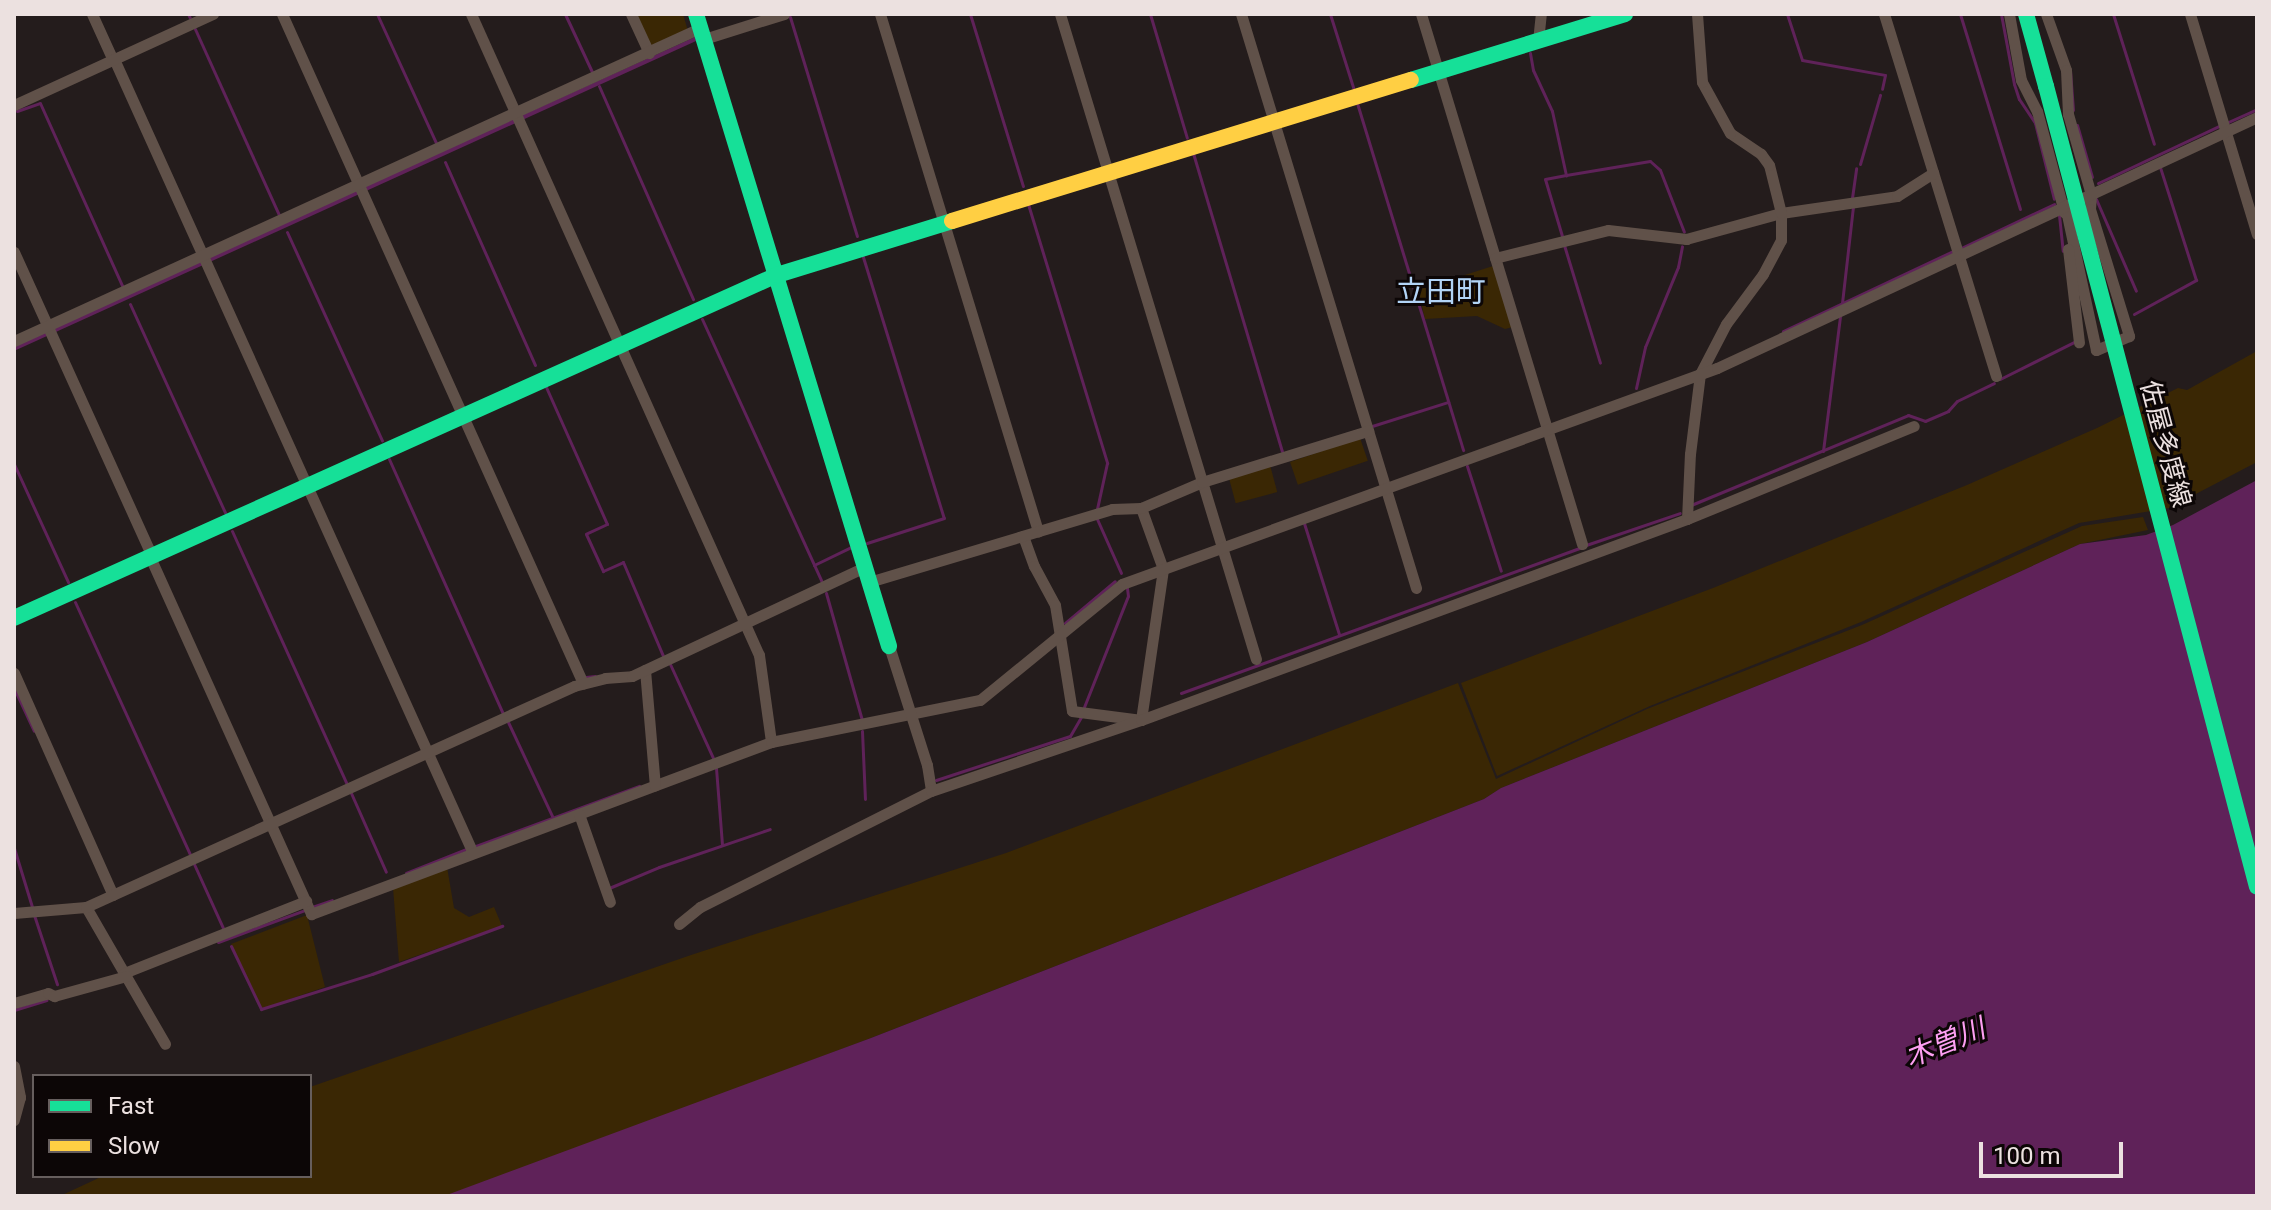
<!DOCTYPE html>
<html>
<head>
<meta charset="utf-8">
<style>
  body { margin:0 }
  #map { position:relative; width:2271px; height:1210px; overflow:hidden; background:#241c1c; font-family:Roboto,"Noto Sans JP",sans-serif }
  div>[style] { position:absolute }
  [style*='--x'] { left:calc(var(--x)*1px); top:calc(var(--y)*1px); width:calc(var(--w)*1px); rotate:calc(var(--a)*1deg) }
  .green>* { inset:0; background:#3a2704; transform-origin:0 0 }
  .water>* { inset:0; background:#5f2259 }
  .stream>* { height:3px; margin:-1.5px; padding:0 1.5px; transform-origin:1.5px; border-radius:1.5px; background:#5f2259 }
  .street>* { height:11px; margin:-5.5px; padding:0 5.5px; transform-origin:5.5px; border-radius:5.5px; background:#605149 }
  .fast>* { height:16px; margin:-8px; padding:0 8px; transform-origin:8px; border-radius:8px; background:#16e098 }
  .slow>* { height:16px; margin:-8px; padding:0 8px; transform-origin:8px; border-radius:8px; background:#ffcf43 }
  .fast-bridge>* { height:16px; margin:-8px; padding:0 8px; transform-origin:8px; border-radius:8px; background:#16e098 }
  span { translate:-50% -50%; white-space:nowrap; text-align:center; line-height:1.15; -webkit-text-stroke:6px #0c0606; paint-order:stroke }
  .street-label { font-size:26px; color:#ece1e0 }
  .water-label { font-size:28px; color:#fd9ff2; font-style:italic }
  .quarter-label { font-size:30px; color:#b2d4f6 }
  .frame { position:absolute; inset:0; border:16px solid #ece1e0; pointer-events:none }
  .legend { position:absolute; left:32px; top:1074px; width:280px; height:104px; box-sizing:border-box; background:#0c0606; border:2px solid #665e5d; margin:0; padding:10px 14px; list-style:none; font-size:24px; color:#ece1e0 }
  .legend li { display:flex; align-items:center; gap:16px; height:40px }
  .legend b { width:40px; border:2px solid #665e5d }
  .scale { position:absolute; left:1979px; top:1142px; width:144px; height:36px; box-sizing:border-box; border:4px solid #ece1e0; border-top:0; padding-left:10px; font-size:24px; line-height:28px; white-space:nowrap; color:#ece1e0; -webkit-text-stroke:6px #0c0606; paint-order:stroke }
</style>
</head>
<body>
<div id="map">
  <div class="green">
    <i style="clip-path:polygon(636px 14px,683px 14px,688px 31px,652px 48px)"></i>
    <i style="clip-path:polygon(1493px 266px,1513px 327px,1505px 329px,1477px 316px,1425px 319px,1418px 290px)"></i>
    <i style="clip-path:polygon(2257px 351px,2257px 462px,2169px 508px,2079px 523px,1861px 622px,1650px 706px,1497px 776px,1461px 683px,1713px 588px,1967px 485px,2097px 428px,2178px 388px,2187px 390px)"></i>
    <i style="left:1360px;top:438px;width:24px;height:74px;rotate:71deg"></i>
    <i style="left:1270px;top:465px;width:28px;height:43px;rotate:75deg"></i>
    <i style="clip-path:polygon(2143px 517px,2148px 530px,2080px 544px,1867px 642px,1501px 788px,1484px 799px,871px 1038px,450px 1196px,60px 1196px,103px 1176px,310px 1176px,310px 1087px,691px 955px,1006px 853px,1458px 683px,1496px 779px,1647px 709px,1862px 625px,2082px 526px)"></i>
    <i style="clip-path:polygon(447px 867px,454px 908px,469px 917px,494px 907px,502px 926px,399px 962px,393px 888px)"></i>
    <i style="clip-path:polygon(307px 915px,325px 987px,261px 1009px,231px 944px)"></i>
  </div>
  <div class="water">
    <i style="clip-path:polygon(695px 37px,696px 41px,14px 351px,14px 345px)"></i>
    <i style="clip-path:polygon(2257px 480px,2257px 1196px,444px 1196px,871px 1038px,1484px 799px,1501px 788px,1867px 642px,2080px 544px,2146px 535px,2173px 525px)"></i>
  </div>
  <div class="stream">
    <i style="--x:188;--y:14;--w:4;--a:63"></i>
    <i style="--x:377;--y:14;--w:144;--a:65.4"></i>
    <i style="--x:565;--y:14;--w:64;--a:65"></i>
    <i style="--x:970;--y:14;--w:180;--a:72.9"></i>
    <i style="--x:1150;--y:14;--w:129;--a:73.4"></i>
    <i style="--x:1330;--y:14;--w:77;--a:72.5"></i>
    <i style="--x:1787;--y:14;--w:48;--a:71.9"></i>
    <i style="--x:1802;--y:60;--w:84;--a:10.2"></i>
    <i style="--x:1885;--y:75;--w:14;--a:102"></i>
    <i style="--x:1960;--y:14;--w:204;--a:72.9"></i>
    <i style="--x:2001;--y:14;--w:71;--a:79.5"></i>
    <i style="--x:2014;--y:84;--w:16;--a:72"></i>
    <i style="--x:2019;--y:99;--w:29;--a:56"></i>
    <i style="--x:2035;--y:123;--w:78;--a:76"></i>
    <i style="--x:2113;--y:14;--w:136;--a:72.5"></i>
    <i style="--x:790;--y:17;--w:229;--a:73"></i>
    <i style="--x:195;--y:29;--w:204;--a:65.7"></i>
    <i style="--x:1530;--y:53;--w:17;--a:80"></i>
    <i style="--x:1533;--y:70;--w:45;--a:65.1"></i>
    <i style="--x:1552;--y:111;--w:66;--a:77.7"></i>
    <i style="--x:1566;--y:175;--w:85;--a:-9.5"></i>
    <i style="--x:1650;--y:161;--w:13;--a:42"></i>
    <i style="--x:1660;--y:170;--w:66;--a:68.8"></i>
    <i style="--x:2070;--y:70;--w:40;--a:85.7"></i>
    <i style="--x:599;--y:86;--w:233;--a:66.2"></i>
    <i style="--x:1357;--y:103;--w:363;--a:73"></i>
    <i style="--x:17;--y:111;--w:24;--a:-19"></i>
    <i style="--x:40;--y:103;--w:203;--a:65.8"></i>
    <i style="--x:2226;--y:123;--w:34;--a:-24"></i>
    <i style="--x:2077;--y:125;--w:54;--a:73.9"></i>
    <i style="--x:1193;--y:153;--w:311;--a:73.4"></i>
    <i style="--x:445;--y:162;--w:222;--a:66.1"></i>
    <i style="--x:1860;--y:164;--w:72;--a:-73.8"></i>
    <i style="--x:2098;--y:183;--w:134;--a:-25.2"></i>
    <i style="--x:1852;--y:198;--w:30;--a:-82"></i>
    <i style="--x:2096;--y:199;--w:100;--a:66.5"></i>
    <i style="--x:1028;--y:204;--w:271;--a:73"></i>
    <i style="--x:1107;--y:463;--w:47;--a:102.3"></i>
    <i style="--x:2059;--y:215;--w:36;--a:84"></i>
    <i style="--x:287;--y:232;--w:229;--a:65.5"></i>
    <i style="--x:1562;--y:236;--w:59;--a:-106.6"></i>
    <i style="--x:1545;--y:179;--w:20;--a:-11"></i>
    <i style="--x:1564;--y:245;--w:123;--a:73"></i>
    <i style="--x:1961;--y:248;--w:103;--a:-25.3"></i>
    <i style="--x:863;--y:257;--w:273;--a:72.8"></i>
    <i style="--x:944;--y:518;--w:81;--a:162"></i>
    <i style="--x:1842;--y:303;--w:97;--a:-83.5"></i>
    <i style="--x:130;--y:304;--w:229;--a:65.5"></i>
    <i style="--x:2134;--y:314;--w:71;--a:-28.7"></i>
    <i style="--x:2196;--y:280;--w:119;--a:-107.7"></i>
    <i style="--x:702;--y:319;--w:289;--a:65.5"></i>
    <i style="--x:1783;--y:331;--w:186;--a:-25.2"></i>
    <i style="--x:2000;--y:379;--w:83;--a:-26.6"></i>
    <i style="--x:546;--y:387;--w:150;--a:66"></i>
    <i style="--x:607;--y:524;--w:23;--a:155"></i>
    <i style="--x:586;--y:534;--w:41;--a:65.3"></i>
    <i style="--x:603;--y:571;--w:22;--a:-24"></i>
    <i style="--x:623;--y:562;--w:102;--a:66.9"></i>
    <i style="--x:1636;--y:388;--w:42;--a:-77.6"></i>
    <i style="--x:1645;--y:347;--w:87;--a:-67.6"></i>
    <i style="--x:1678;--y:267;--w:21;--a:-79"></i>
    <i style="--x:1372;--y:426;--w:80;--a:-17.5"></i>
    <i style="--x:1823;--y:451;--w:136;--a:-82.8"></i>
    <i style="--x:389;--y:459;--w:279;--a:65.9"></i>
    <i style="--x:14;--y:464;--w:130;--a:65.4"></i>
    <i style="--x:1467;--y:466;--w:110;--a:72.1"></i>
    <i style="--x:1691;--y:505;--w:235;--a:-22.5"></i>
    <i style="--x:1908;--y:415;--w:18;--a:19"></i>
    <i style="--x:1925;--y:421;--w:25;--a:-23"></i>
    <i style="--x:1948;--y:411;--w:13;--a:-48"></i>
    <i style="--x:1957;--y:401;--w:41;--a:-25.9"></i>
    <i style="--x:1097;--y:519;--w:59;--a:66"></i>
    <i style="--x:1303;--y:520;--w:120;--a:72.5"></i>
    <i style="--x:232;--y:531;--w:278;--a:65.6"></i>
    <i style="--x:1586;--y:545;--w:99;--a:-18.8"></i>
    <i style="--x:814;--y:565;--w:41;--a:-25.9"></i>
    <i style="--x:826;--y:593;--w:132;--a:74.2"></i>
    <i style="--x:75;--y:602;--w:277;--a:65.5"></i>
    <i style="--x:1065;--y:623;--w:65;--a:-40"></i>
    <i style="--x:670;--y:664;--w:103;--a:65.4"></i>
    <i style="--x:586;--y:677;--w:9;--a:-6"></i>
    <i style="--x:14;--y:688;--w:47;--a:65.1"></i>
    <i style="--x:1181;--y:693;--w:424;--a:-20"></i>
    <i style="--x:1084;--y:707;--w:119;--a:-68.4"></i>
    <i style="--x:1128;--y:596;--w:8;--a:-97"></i>
    <i style="--x:508;--y:722;--w:104;--a:64.9"></i>
    <i style="--x:862;--y:731;--w:68;--a:87.5"></i>
    <i style="--x:716;--y:768;--w:77;--a:85.5"></i>
    <i style="--x:936;--y:780;--w:141;--a:-18.2"></i>
    <i style="--x:1070;--y:736;--w:22;--a:-60"></i>
    <i style="--x:351;--y:793;--w:86;--a:66.1"></i>
    <i style="--x:473;--y:847;--w:177;--a:-20.2"></i>
    <i style="--x:14;--y:848;--w:62;--a:73"></i>
    <i style="--x:194;--y:864;--w:72;--a:65.6"></i>
    <i style="--x:406;--y:873;--w:65;--a:-21.8"></i>
    <i style="--x:609;--y:888;--w:54;--a:-22.8"></i>
    <i style="--x:659;--y:867;--w:117;--a:-18.9"></i>
    <i style="--x:312;--y:907;--w:21;--a:-19"></i>
    <i style="--x:34;--y:915;--w:73;--a:71.6"></i>
    <i style="--x:218;--y:942;--w:93;--a:-20.2"></i>
    <i style="--x:231;--y:946;--w:70;--a:64.5"></i>
    <i style="--x:261;--y:1009;--w:116;--a:-17.5"></i>
    <i style="--x:372;--y:974;--w:139;--a:-20.3"></i>
    <i style="--x:14;--y:1010;--w:34;--a:-17"></i>
  </div>
  <div class="street">
    <i style="--x:92;--y:14;--w:51;--a:65.5"></i>
    <i style="--x:282;--y:14;--w:734;--a:65.78"></i>
    <i style="--x:471;--y:14;--w:703;--a:65.81"></i>
    <i style="--x:759;--y:655;--w:88;--a:82.1"></i>
    <i style="--x:631;--y:14;--w:43;--a:65.2"></i>
    <i style="--x:880;--y:14;--w:541;--a:73.01"></i>
    <i style="--x:1060;--y:14;--w:674;--a:73.1"></i>
    <i style="--x:1241;--y:14;--w:600;--a:73.04"></i>
    <i style="--x:1421;--y:14;--w:554;--a:73.1"></i>
    <i style="--x:1884;--y:14;--w:379;--a:72.8"></i>
    <i style="--x:2009;--y:14;--w:67;--a:79.7"></i>
    <i style="--x:2021;--y:80;--w:35;--a:63"></i>
    <i style="--x:2037;--y:111;--w:105;--a:75"></i>
    <i style="--x:2046;--y:14;--w:59;--a:70.3"></i>
    <i style="--x:2066;--y:70;--w:44;--a:87.4"></i>
    <i style="--x:2068;--y:114;--w:84;--a:74.1"></i>
    <i style="--x:2091;--y:195;--w:14;--a:94"></i>
    <i style="--x:2090;--y:209;--w:133;--a:72.9"></i>
    <i style="--x:2129;--y:336;--w:36;--a:157"></i>
    <i style="--x:2096;--y:350;--w:148;--a:-102.1"></i>
    <i style="--x:2190;--y:14;--w:230;--a:73.1"></i>
    <i style="--x:704;--y:39;--w:84;--a:-17.4"></i>
    <i style="--x:1538;--y:41;--w:27;--a:-84"></i>
    <i style="--x:114;--y:59;--w:871;--a:65.67"></i>
    <i style="--x:14;--y:105;--w:219;--a:-24.6"></i>
    <i style="--x:2068;--y:249;--w:94;--a:83.3"></i>
    <i style="--x:14;--y:252;--w:334;--a:65.6"></i>
    <i style="--x:1495;--y:258;--w:116;--a:-13.9"></i>
    <i style="--x:1608;--y:230;--w:79;--a:6.6"></i>
    <i style="--x:1686;--y:239;--w:98;--a:-15.3"></i>
    <i style="--x:1781;--y:213;--w:117;--a:-8.3"></i>
    <i style="--x:1897;--y:196;--w:43;--a:-32.6"></i>
    <i style="--x:14;--y:341;--w:754;--a:-24.53"></i>
    <i style="--x:1687;--y:519;--w:65;--a:-87.4"></i>
    <i style="--x:1690;--y:454;--w:81;--a:-82.9"></i>
    <i style="--x:1700;--y:374;--w:56;--a:-62.5"></i>
    <i style="--x:1726;--y:324;--w:62;--a:-53.5"></i>
    <i style="--x:1763;--y:274;--w:38;--a:-62"></i>
    <i style="--x:1781;--y:240;--w:27;--a:-90"></i>
    <i style="--x:1781;--y:213;--w:49;--a:-104"></i>
    <i style="--x:1769;--y:165;--w:14;--a:-126"></i>
    <i style="--x:1761;--y:154;--w:37;--a:-146"></i>
    <i style="--x:1730;--y:133;--w:58;--a:-118.8"></i>
    <i style="--x:1702;--y:82;--w:68;--a:-94.2"></i>
    <i style="--x:1023;--y:536;--w:32;--a:70"></i>
    <i style="--x:1034;--y:566;--w:44;--a:61.7"></i>
    <i style="--x:1055;--y:605;--w:107;--a:80.9"></i>
    <i style="--x:1072;--y:711;--w:70;--a:7.4"></i>
    <i style="--x:1141;--y:720;--w:153;--a:-81.7"></i>
    <i style="--x:1163;--y:569;--w:65;--a:-109.8"></i>
    <i style="--x:150;--y:557;--w:392;--a:65.7"></i>
    <i style="--x:311;--y:914;--w:491;--a:-20.5"></i>
    <i style="--x:771;--y:742;--w:213;--a:-11.4"></i>
    <i style="--x:980;--y:700;--w:183;--a:-39.2"></i>
    <i style="--x:1122;--y:584;--w:633;--a:-19.95"></i>
    <i style="--x:1717;--y:368;--w:595;--a:-24.93"></i>
    <i style="--x:869;--y:582;--w:254;--a:-16.7"></i>
    <i style="--x:1112;--y:509;--w:29;--a:-2"></i>
    <i style="--x:1141;--y:508;--w:66;--a:-23.1"></i>
    <i style="--x:1202;--y:482;--w:174;--a:-17.1"></i>
    <i style="--x:889;--y:646;--w:125;--a:72.3"></i>
    <i style="--x:927;--y:765;--w:26;--a:81"></i>
    <i style="--x:645;--y:670;--w:116;--a:85.1"></i>
    <i style="--x:14;--y:673;--w:243;--a:66"></i>
    <i style="--x:579;--y:814;--w:93;--a:70.6"></i>
    <i style="--x:86;--y:907;--w:158;--a:60"></i>
    <i style="--x:14;--y:913;--w:72;--a:-4.8"></i>
    <i style="--x:86;--y:907;--w:536;--a:-24.36"></i>
    <i style="--x:574;--y:686;--w:32;--a:-14"></i>
    <i style="--x:605;--y:678;--w:27;--a:-4"></i>
    <i style="--x:632;--y:676;--w:257;--a:-25.1"></i>
    <i style="--x:679;--y:924;--w:27;--a:-39"></i>
    <i style="--x:700;--y:907;--w:258;--a:-26.7"></i>
    <i style="--x:931;--y:791;--w:222;--a:-18.7"></i>
    <i style="--x:1141;--y:720;--w:582;--a:-20.21"></i>
    <i style="--x:1687;--y:519;--w:245;--a:-22.3"></i>
    <i style="--x:124;--y:973;--w:196;--a:-21.6"></i>
    <i style="--x:14;--y:1003;--w:35;--a:-16"></i>
    <i style="--x:48;--y:993;--w:7;--a:27"></i>
    <i style="--x:54;--y:996;--w:75;--a:-15.5"></i>
    <i style="--x:14;--y:1066;--w:32;--a:79"></i>
    <i style="--x:20;--y:1097;--w:24;--a:105"></i>
  </div>
  <div class="fast">
    <i style="--x:696;--y:14;--w:661;--a:73.02"></i>
    <i style="--x:2026;--y:14;--w:75;--a:74.5"></i>
    <i style="--x:1411;--y:80;--w:224;--a:-17.1"></i>
    <i style="--x:14;--y:618;--w:837;--a:-24.21"></i>
    <i style="--x:777;--y:275;--w:183;--a:-17.1"></i>
  </div>
  <div class="slow">
    <i style="--x:952;--y:221;--w:480;--a:-17.1"></i>
  </div>
  <div class="fast-bridge">
    <i style="--x:2046;--y:86;--w:828;--a:75.24"></i>
  </div>
  <div class="street-label">
    <span style="left:2165px;top:444px;rotate:75deg">佐屋多度線</span>
  </div>
  <div class="water-label">
    <span style="left:1945px;top:1043px;rotate:-22deg">木曽川</span>
  </div>
  <div class="quarter-label">
    <span style="left:1441px;top:292px">立田町</span>
  </div>
  <div class="frame"></div>
  <ul class="legend">
  <li><b style="height:10px;background:#16e098"></b>Fast</li>
  <li><b style="height:10px;background:#ffcf43"></b>Slow</li>
  </ul>
  <div class="scale">100 m</div>
</div>
</body>
</html>
